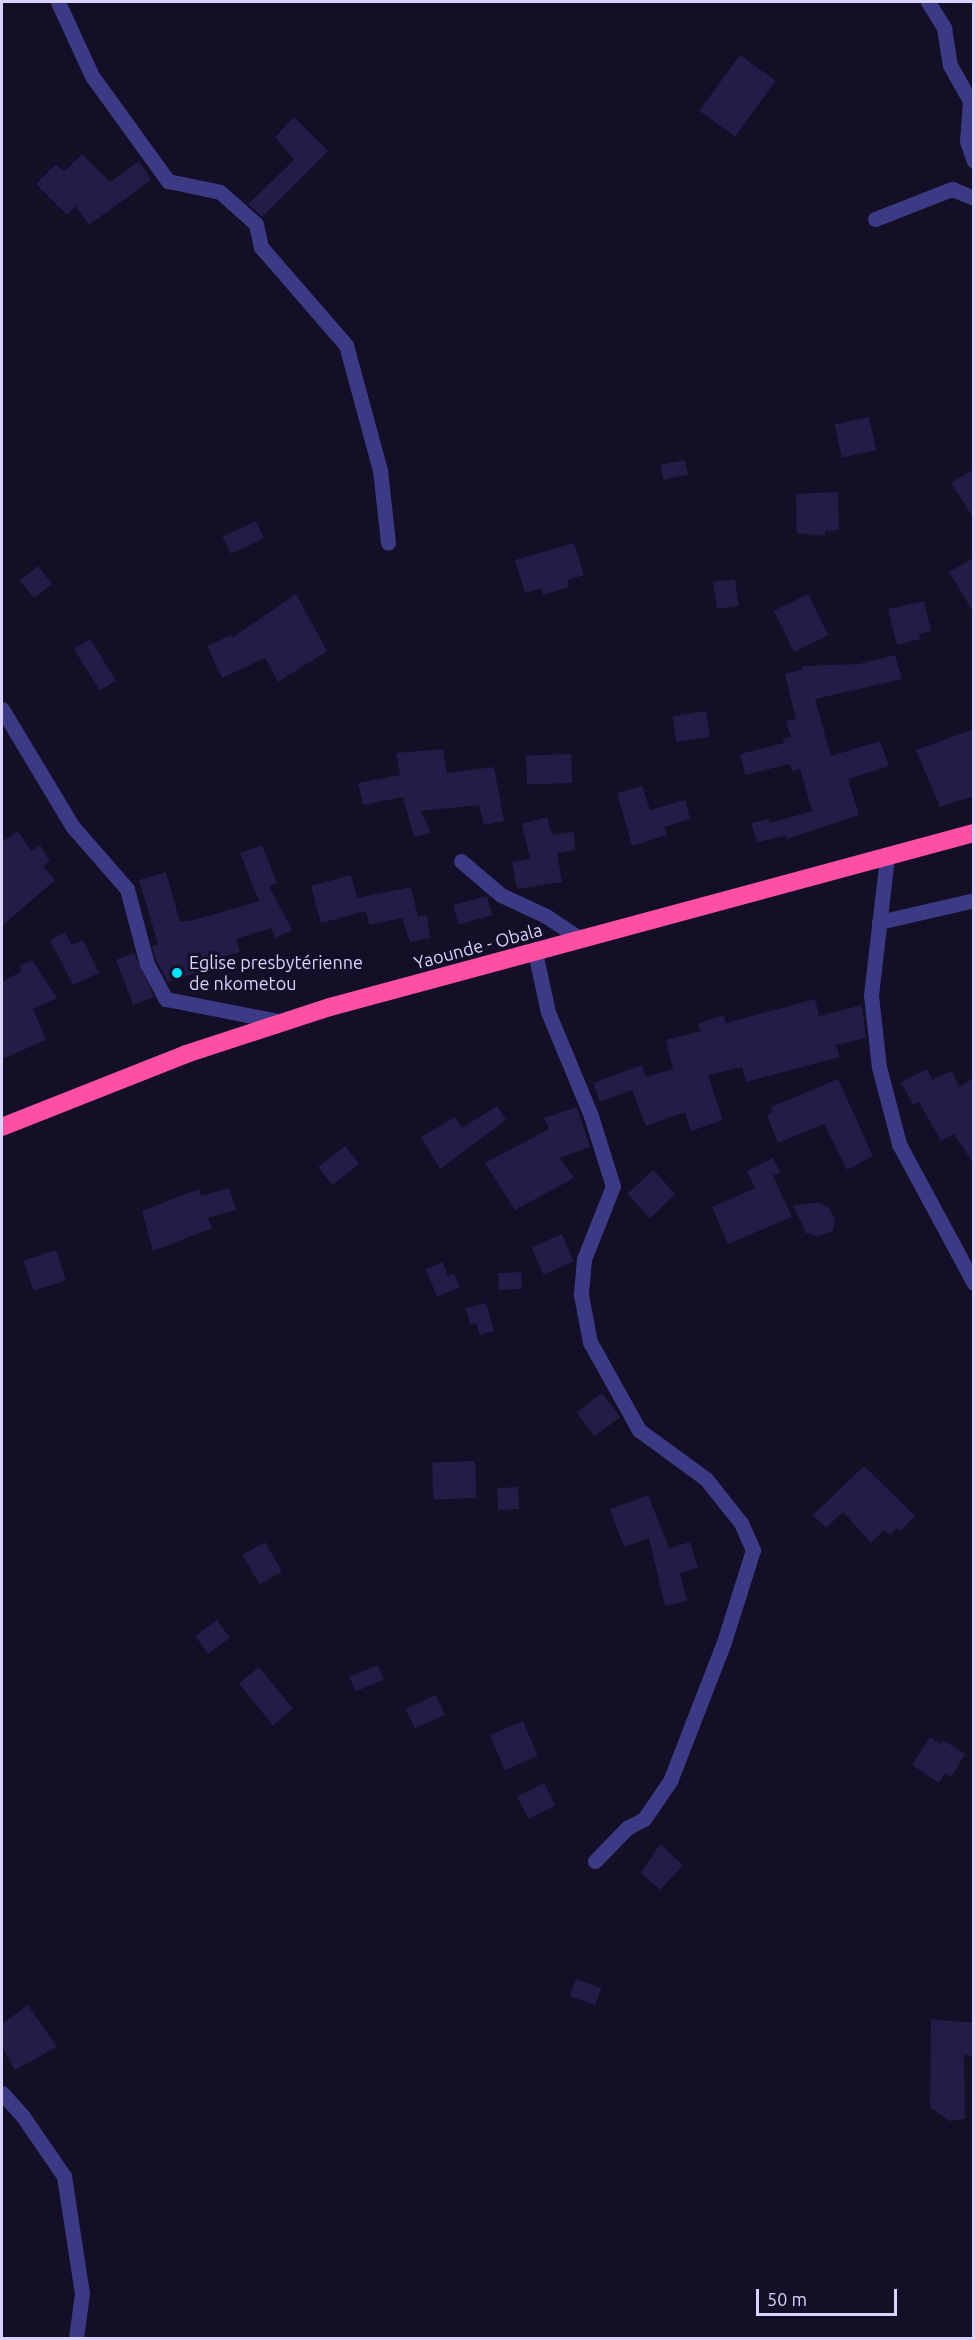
<!DOCTYPE html>
<html>
<head>
<meta charset="utf-8">
<style>
  body { margin:0 }
  #map { position:relative; width:975px; height:2340px; overflow:hidden; background:#130f26; font-family:Ubuntu,sans-serif }
  div>[style] { position:absolute }
  [style*='--x'] { left:calc(var(--x)*1px); top:calc(var(--y)*1px); width:calc(var(--w)*1px); rotate:calc(var(--a)*1deg) }
  .building>* { inset:0; background:#241b47; transform-origin:0 0 }
  .street>* { height:15px; margin:-7.5px; padding:0 7.5px; transform-origin:7.5px; border-radius:7.5px; background:#3d3a85 }
  .highway>* { height:18px; margin:-9px; padding:0 9px; transform-origin:9px; border-radius:9px; background:#ff4fa3 }
  .dots>* { width:16px; height:16px; translate:-50% -50%; box-sizing:border-box; border:3px solid #130f26; border-radius:50% }
  span { translate:-50% -50%; white-space:nowrap; text-align:center; line-height:1.15; -webkit-text-stroke:6px #130f26; paint-order:stroke }
  .street-label { font-size:18px; color:#d9d4ff }
  .poi-label { font-size:18px; color:#d9d4ff }
  .left { translate:0 -50%; text-align:left }
  .frame { position:absolute; inset:0; border:3px solid #d9d4ff; pointer-events:none }
  .scale { position:absolute; left:756px; top:2289px; width:141px; height:27px; box-sizing:border-box; border:3px solid #d9d4ff; border-top:0; padding-left:8px; font-size:18px; line-height:21px; white-space:nowrap; color:#d9d4ff; -webkit-text-stroke:4px #130f26; paint-order:stroke }
</style>
</head>
<body>
<div id="map">
  <div class="building">
    <i style="left:740px;top:55px;width:44px;height:69px;rotate:36deg"></i>
    <i style="clip-path:polygon(294px 117px,328px 151px,262px 217px,248px 204px,294px 160px,275px 137px)"></i>
    <i style="clip-path:polygon(82px 154px,110px 182px,139px 161px,151px 180px,89px 225px,76px 206px,67px 215px,36px 184px,56px 164px,64px 172px)"></i>
    <i style="left:869px;top:417px;width:34px;height:35px;rotate:78deg"></i>
    <i style="left:685px;top:460px;width:15px;height:25px;rotate:79deg"></i>
    <i style="clip-path:polygon(974px 469px,974px 519px,951px 483px)"></i>
    <i style="clip-path:polygon(838px 492px,839px 530px,825px 531px,825px 536px,797px 533px,796px 494px)"></i>
    <i style="left:256px;top:521px;width:19px;height:37px;rotate:65deg"></i>
    <i style="clip-path:polygon(574px 543px,584px 575px,567px 580px,569px 587px,543px 595px,542px 588px,525px 593px,515px 560px)"></i>
    <i style="clip-path:polygon(974px 558px,974px 613px,949px 572px)"></i>
    <i style="left:38px;top:566px;width:23px;height:23px;rotate:52deg"></i>
    <i style="left:735px;top:579px;width:27px;height:22px;rotate:82deg"></i>
    <i style="clip-path:polygon(296px 594px,327px 651px,278px 682px,265px 658px,222px 678px,207px 646px,231px 635px,232px 638px)"></i>
    <i style="left:808px;top:594px;width:46px;height:38px;rotate:64deg"></i>
    <i style="clip-path:polygon(924px 601px,931px 631px,919px 634px,920px 639px,897px 645px,888px 609px)"></i>
    <i style="left:90px;top:639px;width:49px;height:19px;rotate:58deg"></i>
    <i style="clip-path:polygon(895px 655px,902px 679px,815px 699px,831px 756px,880px 741px,889px 766px,848px 779px,859px 815px,787px 839px,786px 836px,757px 842px,751px 823px,769px 819px,770px 823px,812px 811px,800px 769px,792px 771px,790px 764px,745px 775px,740px 754px,784px 743px,783px 739px,791px 737px,786px 721px,796px 719px,785px 674px,803px 669px,802px 666px,859px 664px)"></i>
    <i style="left:706px;top:711px;width:26px;height:34px;rotate:81deg"></i>
    <i style="clip-path:polygon(974px 729px,974px 796px,940px 807px,916px 750px)"></i>
    <i style="clip-path:polygon(443px 749px,447px 773px,494px 767px,504px 821px,484px 825px,479px 805px,421px 811px,431px 833px,414px 837px,403px 797px,363px 805px,358px 783px,400px 775px,396px 753px)"></i>
    <i style="left:571px;top:754px;width:29px;height:45px;rotate:88deg"></i>
    <i style="clip-path:polygon(642px 786px,650px 810px,685px 800px,690px 819px,664px 827px,667px 835px,632px 846px,617px 793px)"></i>
    <i style="clip-path:polygon(547px 817px,552px 835px,574px 832px,575px 850px,557px 853px,562px 882px,517px 889px,512px 862px,530px 859px,522px 824px)"></i>
    <i style="clip-path:polygon(18px 831px,31px 851px,40px 845px,50px 861px,43px 866px,55px 880px,2px 926px,2px 842px)"></i>
    <i style="clip-path:polygon(262px 845px,277px 883px,269px 886px,292px 930px,276px 938px,271px 928px,236px 939px,240px 952px,195px 965px,198px 972px,168px 982px,156px 960px,152px 946px,158px 944px,139px 880px,166px 872px,180px 922px,194px 920px,259px 901px,240px 853px)"></i>
    <i style="clip-path:polygon(351px 875px,357px 898px,411px 887px,418px 917px,427px 915px,430px 938px,410px 942px,402px 918px,369px 925px,366px 911px,321px 923px,311px 886px)"></i>
    <i style="left:487px;top:896px;width:20px;height:35px;rotate:75deg"></i>
    <i style="clip-path:polygon(65px 932px,72px 945px,83px 940px,99px 973px,73px 985px,50px 940px)"></i>
    <i style="clip-path:polygon(134px 953px,154px 997px,133px 1005px,116px 960px)"></i>
    <i style="clip-path:polygon(32px 960px,57px 998px,33px 1009px,46px 1040px,2px 1059px,2px 982px,22px 971px,19px 966px)"></i>
    <i style="clip-path:polygon(815px 999px,819px 1016px,862px 1005px,866px 1038px,836px 1045px,840px 1057px,746px 1082px,742px 1067px,708px 1075px,723px 1120px,691px 1131px,685px 1112px,646px 1126px,632px 1090px,600px 1102px,593px 1083px,642px 1065px,646px 1077px,673px 1069px,666px 1040px,701px 1031px,698px 1024px,723px 1015px,726px 1023px)"></i>
    <i style="clip-path:polygon(927px 1069px,932px 1080px,952px 1071px,959px 1087px,974px 1078px,974px 1164px,954px 1134px,941px 1141px,919px 1102px,913px 1105px,901px 1082px)"></i>
    <i style="clip-path:polygon(838px 1079px,873px 1156px,847px 1170px,824px 1124px,778px 1143px,767px 1115px,773px 1112px,771px 1107px)"></i>
    <i style="clip-path:polygon(497px 1106px,506px 1120px,440px 1169px,421px 1137px,455px 1117px,462px 1128px)"></i>
    <i style="clip-path:polygon(577px 1107px,590px 1147px,560px 1158px,574px 1178px,515px 1210px,485px 1163px,549px 1129px,544px 1118px)"></i>
    <i style="left:345px;top:1146px;width:23px;height:34px;rotate:52deg"></i>
    <i style="clip-path:polygon(773px 1158px,780px 1172px,773px 1176px,792px 1217px,728px 1244px,712px 1207px,755px 1188px,747px 1171px)"></i>
    <i style="left:653px;top:1170px;width:33px;height:35px;rotate:47deg"></i>
    <i style="clip-path:polygon(229px 1188px,236px 1210px,208px 1218px,212px 1228px,153px 1251px,142px 1211px,199px 1189px,201px 1196px)"></i>
    <i style="clip-path:polygon(819px 1202px,829px 1208px,835px 1219px,833px 1231px,818px 1236px,806px 1233px,793px 1206px)"></i>
    <i style="left:562px;top:1234px;width:30px;height:33px;rotate:67deg"></i>
    <i style="left:56px;top:1250px;width:32px;height:34px;rotate:72deg"></i>
    <i style="clip-path:polygon(443px 1262px,448px 1276px,454px 1273px,460px 1287px,437px 1297px,426px 1269px)"></i>
    <i style="left:521px;top:1272px;width:17px;height:23px;rotate:87deg"></i>
    <i style="clip-path:polygon(486px 1303px,494px 1331px,480px 1335px,476px 1323px,470px 1325px,466px 1308px)"></i>
    <i style="left:602px;top:1393px;width:30px;height:32px;rotate:53deg"></i>
    <i style="left:475px;top:1461px;width:37px;height:43px;rotate:88deg"></i>
    <i style="clip-path:polygon(864px 1466px,915px 1516px,900px 1531px,897px 1528px,890px 1535px,884px 1530px,871px 1543px,843px 1512px,826px 1528px,813px 1515px)"></i>
    <i style="left:518px;top:1487px;width:22px;height:21px;rotate:87deg"></i>
    <i style="clip-path:polygon(648px 1495px,669px 1548px,690px 1542px,698px 1568px,680px 1573px,687px 1601px,665px 1606px,649px 1538px,624px 1547px,610px 1509px)"></i>
    <i style="left:265px;top:1542px;width:34px;height:26px;rotate:60deg"></i>
    <i style="left:217px;top:1620px;width:22px;height:27px;rotate:54deg"></i>
    <i style="left:378px;top:1665px;width:16px;height:31px;rotate:68deg"></i>
    <i style="left:259px;top:1667px;width:54px;height:26px;rotate:51deg"></i>
    <i style="left:436px;top:1695px;width:22px;height:33px;rotate:66deg"></i>
    <i style="left:523px;top:1721px;width:38px;height:36px;rotate:67deg"></i>
    <i style="clip-path:polygon(930px 1737px,941px 1744px,943px 1740px,965px 1754px,951px 1777px,945px 1773px,939px 1783px,912px 1765px)"></i>
    <i style="left:544px;top:1783px;width:25px;height:30px;rotate:63deg"></i>
    <i style="clip-path:polygon(660px 1844px,683px 1865px,660px 1890px,641px 1873px)"></i>
    <i style="left:576px;top:1979px;width:27px;height:18px;rotate:20deg"></i>
    <i style="clip-path:polygon(28px 2005px,57px 2047px,15px 2070px,2px 2047px,2px 2024px)"></i>
    <i style="clip-path:polygon(931px 2019px,974px 2023px,974px 2056px,964px 2055px,965px 2119px,949px 2121px,930px 2107px)"></i>
  </div>
  <div class="street">
    <i style="--x:58;--y:2;--w:81;--a:65.3"></i>
    <i style="--x:92;--y:76;--w:130;--a:54.1"></i>
    <i style="--x:168;--y:181;--w:53;--a:11.9"></i>
    <i style="--x:220;--y:192;--w:48;--a:41.6"></i>
    <i style="--x:256;--y:224;--w:24;--a:78"></i>
    <i style="--x:261;--y:247;--w:130;--a:49.1"></i>
    <i style="--x:346;--y:345;--w:130;--a:74.8"></i>
    <i style="--x:380;--y:470;--w:73;--a:83.7"></i>
    <i style="--x:928;--y:2;--w:31;--a:58"></i>
    <i style="--x:944;--y:28;--w:37;--a:81"></i>
    <i style="--x:950;--y:65;--w:41;--a:60.9"></i>
    <i style="--x:970;--y:101;--w:40;--a:94.3"></i>
    <i style="--x:967;--y:141;--w:21;--a:71"></i>
    <i style="--x:875;--y:219;--w:83;--a:-21.3"></i>
    <i style="--x:952;--y:189;--w:24;--a:22"></i>
    <i style="--x:2;--y:709;--w:138;--a:59"></i>
    <i style="--x:73;--y:827;--w:82;--a:48.9"></i>
    <i style="--x:127;--y:889;--w:78;--a:75.1"></i>
    <i style="--x:147;--y:964;--w:40;--a:62"></i>
    <i style="--x:166;--y:999;--w:119;--a:11.1"></i>
    <i style="--x:887;--y:857;--w:139;--a:96.6"></i>
    <i style="--x:871;--y:995;--w:72;--a:83.7"></i>
    <i style="--x:879;--y:1067;--w:80;--a:75.4"></i>
    <i style="--x:899;--y:1144;--w:158;--a:61.7"></i>
    <i style="--x:461;--y:861;--w:52;--a:40.4"></i>
    <i style="--x:501;--y:895;--w:50;--a:25"></i>
    <i style="--x:546;--y:916;--w:43;--a:33.7"></i>
    <i style="--x:879;--y:922;--w:98;--a:-13"></i>
    <i style="--x:535;--y:952;--w:61;--a:77.8"></i>
    <i style="--x:548;--y:1012;--w:113;--a:67.5"></i>
    <i style="--x:591;--y:1116;--w:73;--a:72.6"></i>
    <i style="--x:613;--y:1186;--w:79;--a:111.7"></i>
    <i style="--x:584;--y:1259;--w:36;--a:95"></i>
    <i style="--x:581;--y:1295;--w:48;--a:79.2"></i>
    <i style="--x:590;--y:1342;--w:101;--a:60.9"></i>
    <i style="--x:639;--y:1430;--w:83;--a:36.2"></i>
    <i style="--x:706;--y:1479;--w:56;--a:51.5"></i>
    <i style="--x:741;--y:1523;--w:30;--a:66"></i>
    <i style="--x:753;--y:1550;--w:96;--a:107.5"></i>
    <i style="--x:724;--y:1642;--w:149;--a:111.2"></i>
    <i style="--x:670;--y:1781;--w:46;--a:124.4"></i>
    <i style="--x:644;--y:1819;--w:19;--a:152"></i>
    <i style="--x:627;--y:1828;--w:46;--a:134.1"></i>
    <i style="--x:2;--y:2093;--w:30;--a:48"></i>
    <i style="--x:22;--y:2115;--w:74;--a:55.5"></i>
    <i style="--x:64;--y:2176;--w:118;--a:81.3"></i>
    <i style="--x:82;--y:2293;--w:45;--a:97.6"></i>
  </div>
  <div class="highway">
    <i style="--x:2;--y:1127;--w:198;--a:-21.6"></i>
    <i style="--x:186;--y:1054;--w:151;--a:-18.1"></i>
    <i style="--x:330;--y:1007;--w:667;--a:-15.12"></i>
  </div>
  <div class="dots">
    <i style="left:177px;top:973px;background:#00e5ff"></i>
  </div>
  <div class="street-label">
    <span style="left:478px;top:946px;rotate:-15deg">Yaounde - Obala</span>
  </div>
  <div class="poi-label">
    <span class="left" style="left:189px;top:973px">Eglise presbytérienne<br>de nkometou</span>
  </div>
  <div class="frame"></div>
  <div class="scale">50 m</div>
</div>
</body>
</html>
